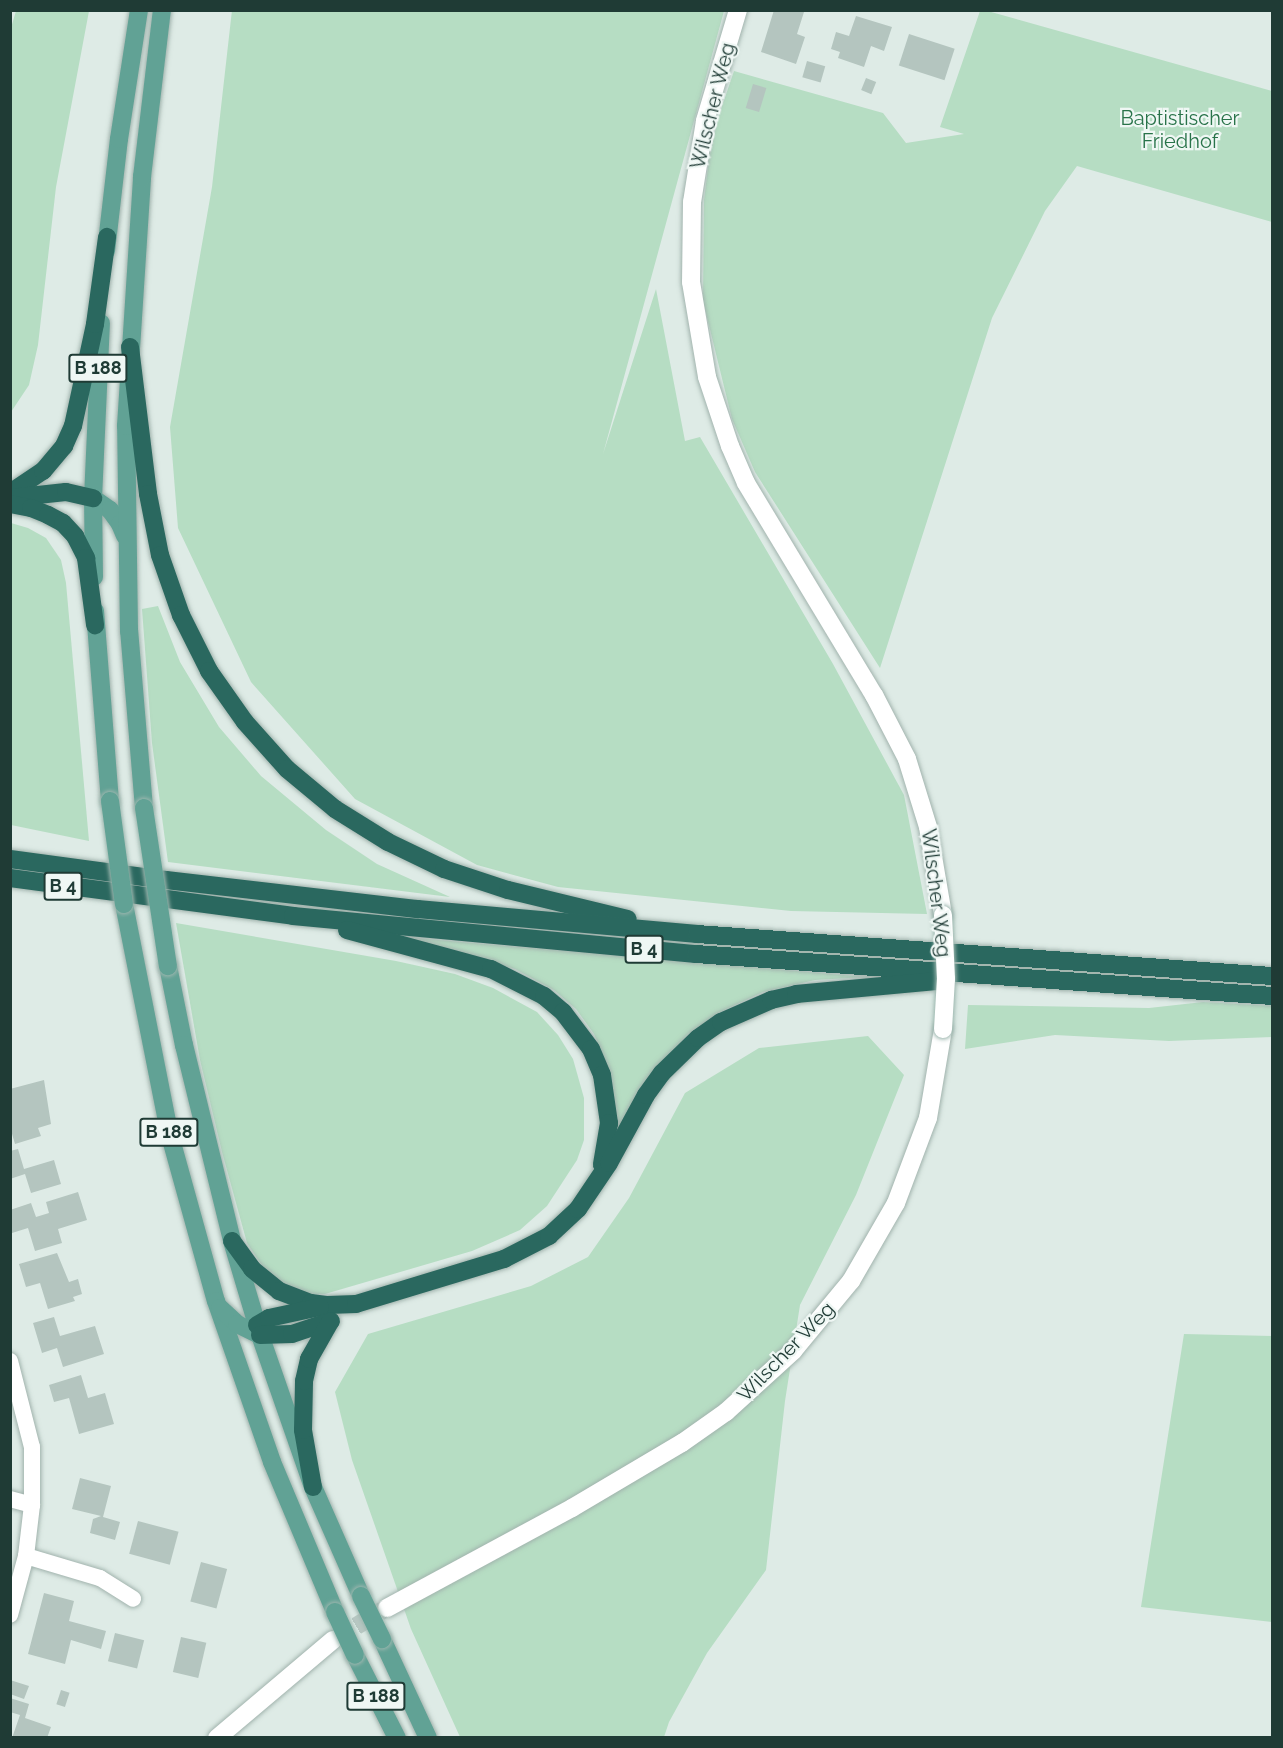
<!DOCTYPE html>
<html>
<head>
<meta charset="utf-8">
<style>
  body { margin:0 }
  #map { position:relative; width:1283px; height:1748px; overflow:hidden; background:#deebe6; font-family:Raleway,sans-serif }
  div>[style] { position:absolute }
  [style*='--x'] { left:calc(var(--x)*1px); top:calc(var(--y)*1px); width:calc(var(--w)*1px); rotate:calc(var(--a)*1deg) }
  .green>* { inset:0; background:#b6ddc3 }
  .building>* { inset:0; background:#b4c5bf; transform-origin:0 0 }
  .secondary-tunnel>* { height:18px; margin-top:-9px; transform-origin:0; background:repeating-linear-gradient(90deg,#b8c8c3 0 18px,transparent 0 27px) }
  .roads { filter:drop-shadow(0 0 2px #a1b3ad) drop-shadow(0 0 2px #a1b3ad) }
  .street>* { height:16px; margin:-8px; padding:0 8px; transform-origin:8px; border-radius:8px; background:#fff }
  .secondary>* { height:18px; margin:-9px; padding:0 9px; transform-origin:9px; border-radius:9px; background:#fff }
  .primary>* { height:18px; margin:-9px; padding:0 9px; transform-origin:9px; border-radius:9px; background:#61a295 }
  .highway>* { height:18px; margin:-9px; padding:0 9px; transform-origin:9px; border-radius:9px; background:#2a685f }
  .bridges { filter:drop-shadow(0 0 2px #9db7af) drop-shadow(0 0 2px #9db7af) }
  .secondary-bridge>* { height:18px; margin:-9px; padding:0 9px; transform-origin:9px; border-radius:9px; background:#fff }
  .primary-bridge>* { height:18px; margin:-9px; padding:0 9px; transform-origin:9px; border-radius:9px; background:#61a295 }
  span { translate:-50% -50%; white-space:nowrap; text-align:center; line-height:1.15; -webkit-text-stroke:4.5px #eff7f4; paint-order:stroke }
  .shield-label span { padding:2px 4px; background:#eff7f4; border:2px solid; border-radius:4px; -webkit-text-stroke-width:0 }
  .shield-label { font-size:18px; color:#1f3b35; font-weight:700 }
  .street-label { font-size:20px; color:#1f3b35 }
  .park-label { font-size:20px; color:#287349 }
  .frame { position:absolute; inset:0; border:12px solid #1f3b35; pointer-events:none }
</style>
</head>
<body>
<div id="map">
  <div class="green">
    <i style="clip-path:polygon(232px 10px,724px 11px,603px 454px,656px 289px,685px 441px,700px 437px,833px 664px,904px 795px,927px 914px,791px 911px,558px 887px,477px 865px,355px 799px,251px 682px,178px 528px,170px 427px,212px 187px)"></i>
    <i style="clip-path:polygon(984px 10px,1272px 91px,1272px 222px,1077px 166px,1045px 211px,992px 318px,880px 668px,755px 472px,732px 419px,703px 301px,704px 200px,709px 159px,718px 118px,734px 71px,883px 113px,906px 143px,964px 134px,940px 127px,980px 11px)"></i>
    <i style="clip-path:polygon(16px 11px,89px 11px,56px 187px,38px 345px,29px 385px,11px 412px,10px 31px)"></i>
    <i style="clip-path:polygon(11px 523px,28px 528px,46px 538px,61px 560px,66px 583px,89px 841px,11px 825px)"></i>
    <i style="clip-path:polygon(158px 606px,180px 662px,219px 727px,261px 776px,326px 830px,377px 864px,450px 897px,168px 862px,152px 743px,142px 609px)"></i>
    <i style="clip-path:polygon(176px 923px,396px 961px,455px 974px,493px 988px,537px 1012px,558px 1035px,573px 1059px,584px 1098px,584px 1140px,577px 1160px,547px 1206px,520px 1230px,472px 1251px,325px 1294px,308px 1294px,271px 1279px,247px 1243px,222px 1152px,200px 1060px)"></i>
    <i style="clip-path:polygon(404px 937px,866px 977px,815px 980px,763px 992px,720px 1012px,688px 1034px,647px 1079px,617px 1140px,614px 1095px,609px 1069px,594px 1034px,576px 1009px,554px 990px,515px 969px)"></i>
    <i style="clip-path:polygon(1203px 1002px,1272px 1006px,1272px 1037px,1169px 1041px,1055px 1035px,965px 1049px,968px 1005px,1149px 1008px)"></i>
    <i style="clip-path:polygon(868px 1036px,904px 1075px,856px 1195px,800px 1305px,785px 1401px,766px 1570px,707px 1653px,669px 1722px,664px 1737px,460px 1737px,411px 1629px,352px 1460px,335px 1392px,368px 1334px,531px 1286px,588px 1257px,629px 1198px,685px 1093px,759px 1048px)"></i>
    <i style="clip-path:polygon(1184px 1334px,1272px 1336px,1272px 1622px,1141px 1607px)"></i>
  </div>
  <div class="building">
    <i style="clip-path:polygon(774px 10px,804px 12px,797px 34px,805px 37px,796px 64px,761px 52px)"></i>
    <i style="clip-path:polygon(856px 16px,892px 27px,884px 51px,871px 46px,864px 67px,838px 58px,840px 52px,831px 49px,836px 32px,849px 36px)"></i>
    <i style="left:909px;top:34px;width:48px;height:33px;rotate:18deg"></i>
    <i style="left:807px;top:61px;width:19px;height:17px;rotate:16deg"></i>
    <i style="left:866px;top:78px;width:11px;height:13px;rotate:22deg"></i>
    <i style="left:753px;top:84px;width:14px;height:25px;rotate:17deg"></i>
    <i style="clip-path:polygon(44px 1080px,51px 1124px,38px 1128px,41px 1136px,15px 1144px,10px 1127px,10px 1089px)"></i>
    <i style="clip-path:polygon(18px 1149px,24px 1169px,54px 1160px,61px 1184px,31px 1193px,25px 1174px,10px 1179px,10px 1151px)"></i>
    <i style="clip-path:polygon(78px 1192px,87px 1220px,58px 1229px,62px 1243px,35px 1251px,28px 1228px,12px 1233px,10px 1210px,31px 1203px,36px 1217px,49px 1213px,46px 1202px)"></i>
    <i style="clip-path:polygon(57px 1253px,69px 1282px,78px 1279px,82px 1294px,73px 1297px,75px 1301px,48px 1309px,40px 1283px,26px 1287px,19px 1264px)"></i>
    <i style="clip-path:polygon(54px 1317px,60px 1336px,95px 1326px,104px 1354px,63px 1367px,57px 1348px,42px 1353px,33px 1323px)"></i>
    <i style="clip-path:polygon(81px 1375px,88px 1398px,105px 1393px,114px 1424px,79px 1434px,69px 1398px,54px 1402px,49px 1385px)"></i>
    <i style="clip-path:polygon(80px 1478px,111px 1486px,103px 1517px,120px 1522px,115px 1540px,90px 1533px,93px 1519px,101px 1516px,72px 1509px)"></i>
    <i style="left:138px;top:1521px;width:42px;height:34px;rotate:15deg"></i>
    <i style="left:201px;top:1562px;width:27px;height:41px;rotate:15deg"></i>
    <i style="clip-path:polygon(44px 1593px,74px 1601px,69px 1621px,106px 1631px,101px 1649px,71px 1640px,65px 1664px,28px 1654px)"></i>
    <i style="left:115px;top:1633px;width:30px;height:29px;rotate:14deg"></i>
    <i style="left:181px;top:1637px;width:26px;height:36px;rotate:13deg"></i>
    <i style="clip-path:polygon(10px 1680px,29px 1686px,24px 1699px,10px 1694px)"></i>
    <i style="left:61px;top:1690px;width:9px;height:15px;rotate:18deg"></i>
    <i style="clip-path:polygon(10px 1698px,29px 1704px,25px 1718px,51px 1727px,47px 1738px,12px 1738px,20px 1715px,10px 1712px)"></i>
  </div>
  <div class="secondary-tunnel">
    <i style="--x:333;--y:1640;--w:58;--a:-31"></i>
  </div>
  <div class="roads">
    <div class="street">
      <i style="--x:10;--y:1361;--w:89;--a:75.7"></i>
      <i style="--x:32;--y:1447;--w:58;--a:90"></i>
      <i style="--x:32;--y:1505;--w:51;--a:96.7"></i>
      <i style="--x:26;--y:1556;--w:61;--a:105.2"></i>
      <i style="--x:10;--y:1499;--w:23;--a:15"></i>
      <i style="--x:26;--y:1556;--w:77;--a:16.6"></i>
      <i style="--x:100;--y:1578;--w:39;--a:32"></i>
    </div>
    <div class="secondary">
      <i style="--x:738;--y:10;--w:116;--a:106.6"></i>
      <i style="--x:705;--y:121;--w:82;--a:99.1"></i>
      <i style="--x:692;--y:202;--w:80;--a:90.7"></i>
      <i style="--x:691;--y:282;--w:96;--a:80.4"></i>
      <i style="--x:707;--y:377;--w:73;--a:71.6"></i>
      <i style="--x:730;--y:446;--w:40;--a:66.6"></i>
      <i style="--x:746;--y:483;--w:248;--a:58.9"></i>
      <i style="--x:874;--y:695;--w:72;--a:62.7"></i>
      <i style="--x:907;--y:759;--w:71;--a:72.8"></i>
      <i style="--x:928;--y:827;--w:89;--a:80.3"></i>
      <i style="--x:387;--y:1608;--w:210;--a:-28.4"></i>
      <i style="--x:572;--y:1508;--w:128;--a:-30.6"></i>
      <i style="--x:682;--y:1443;--w:54;--a:-35.2"></i>
      <i style="--x:726;--y:1412;--w:91;--a:-42.3"></i>
      <i style="--x:793;--y:1351;--w:91;--a:-50.4"></i>
      <i style="--x:851;--y:1281;--w:90;--a:-60"></i>
      <i style="--x:896;--y:1203;--w:91;--a:-69.4"></i>
      <i style="--x:928;--y:1118;--w:90;--a:-80.4"></i>
      <i style="--x:217;--y:1738;--w:152;--a:-40.2"></i>
    </div>
    <div class="primary">
      <i style="--x:106;--y:251;--w:113;--a:-83.4"></i>
      <i style="--x:119;--y:139;--w:131;--a:-81.2"></i>
      <i style="--x:93;--y:498;--w:21;--a:35"></i>
      <i style="--x:110;--y:510;--w:17;--a:54"></i>
      <i style="--x:120;--y:524;--w:13;--a:67"></i>
      <i style="--x:94;--y:577;--w:79;--a:-90.7"></i>
      <i style="--x:93;--y:498;--w:175;--a:-87.4"></i>
      <i style="--x:95;--y:611;--w:191;--a:85.5"></i>
      <i style="--x:144;--y:808;--w:178;--a:-94.8"></i>
      <i style="--x:129;--y:631;--w:205;--a:-90.8"></i>
      <i style="--x:126;--y:426;--w:250;--a:-86.3"></i>
      <i style="--x:142;--y:177;--w:168;--a:-83.2"></i>
      <i style="--x:124;--y:904;--w:232;--a:78.8"></i>
      <i style="--x:169;--y:1132;--w:175;--a:74.5"></i>
      <i style="--x:216;--y:1301;--w:170;--a:70.8"></i>
      <i style="--x:272;--y:1462;--w:163;--a:67.2"></i>
      <i style="--x:168;--y:966;--w:81;--a:78.6"></i>
      <i style="--x:184;--y:1045;--w:202;--a:76.2"></i>
      <i style="--x:232;--y:1241;--w:98;--a:73.4"></i>
      <i style="--x:260;--y:1335;--w:161;--a:70.8"></i>
      <i style="--x:313;--y:1487;--w:119;--a:66.2"></i>
      <i style="--x:220;--y:1308;--w:23;--a:43"></i>
      <i style="--x:237;--y:1324;--w:25;--a:26"></i>
      <i style="--x:382;--y:1639;--w:109;--a:65.1"></i>
      <i style="--x:355;--y:1655;--w:93;--a:63.2"></i>
    </div>
    <div class="highway">
      <i style="--x:130;--y:347;--w:148;--a:83"></i>
      <i style="--x:148;--y:494;--w:62;--a:78.9"></i>
      <i style="--x:160;--y:555;--w:64;--a:70.7"></i>
      <i style="--x:181;--y:615;--w:63;--a:63.4"></i>
      <i style="--x:209;--y:671;--w:62;--a:54.8"></i>
      <i style="--x:245;--y:722;--w:63;--a:48.2"></i>
      <i style="--x:287;--y:769;--w:62;--a:39.8"></i>
      <i style="--x:335;--y:809;--w:62;--a:31.9"></i>
      <i style="--x:388;--y:842;--w:62;--a:25.7"></i>
      <i style="--x:444;--y:869;--w:67;--a:18.2"></i>
      <i style="--x:508;--y:890;--w:123;--a:13.6"></i>
      <i style="--x:10;--y:493;--w:40;--a:-34"></i>
      <i style="--x:43;--y:471;--w:33;--a:-50"></i>
      <i style="--x:64;--y:446;--w:22;--a:-66"></i>
      <i style="--x:73;--y:426;--w:104;--a:-77.8"></i>
      <i style="--x:95;--y:324;--w:88;--a:-82.1"></i>
      <i style="--x:10;--y:498;--w:56;--a:-6.1"></i>
      <i style="--x:66;--y:492;--w:28;--a:13"></i>
      <i style="--x:10;--y:504;--w:21;--a:11"></i>
      <i style="--x:31;--y:508;--w:18;--a:22"></i>
      <i style="--x:48;--y:515;--w:17;--a:28"></i>
      <i style="--x:63;--y:523;--w:18;--a:47"></i>
      <i style="--x:75;--y:536;--w:25;--a:63"></i>
      <i style="--x:86;--y:558;--w:68;--a:82.3"></i>
      <i style="--x:10;--y:859;--w:157;--a:7.7"></i>
      <i style="--x:166;--y:880;--w:254;--a:6.6"></i>
      <i style="--x:418;--y:909;--w:280;--a:5.1"></i>
      <i style="--x:697;--y:934;--w:577;--a:4.18"></i>
      <i style="--x:10;--y:878;--w:286;--a:7.6"></i>
      <i style="--x:293;--y:916;--w:405;--a:5.4"></i>
      <i style="--x:696;--y:954;--w:578;--a:4.17"></i>
      <i style="--x:347;--y:930;--w:149;--a:15.2"></i>
      <i style="--x:491;--y:969;--w:59;--a:27"></i>
      <i style="--x:544;--y:996;--w:25;--a:40"></i>
      <i style="--x:563;--y:1012;--w:46;--a:52.9"></i>
      <i style="--x:591;--y:1049;--w:28;--a:67"></i>
      <i style="--x:602;--y:1075;--w:49;--a:81.7"></i>
      <i style="--x:609;--y:1123;--w:42;--a:99.7"></i>
      <i style="--x:232;--y:1241;--w:34;--a:54"></i>
      <i style="--x:252;--y:1269;--w:35;--a:39"></i>
      <i style="--x:279;--y:1291;--w:34;--a:21"></i>
      <i style="--x:311;--y:1303;--w:17;--a:7"></i>
      <i style="--x:328;--y:1305;--w:28;--a:-2"></i>
      <i style="--x:356;--y:1304;--w:155;--a:-16.9"></i>
      <i style="--x:504;--y:1259;--w:51;--a:-27.1"></i>
      <i style="--x:549;--y:1236;--w:40;--a:-43"></i>
      <i style="--x:578;--y:1209;--w:55;--a:-56"></i>
      <i style="--x:609;--y:1163;--w:77;--a:-61.4"></i>
      <i style="--x:646;--y:1095;--w:27;--a:-54"></i>
      <i style="--x:662;--y:1073;--w:50;--a:-44.2"></i>
      <i style="--x:698;--y:1038;--w:28;--a:-35"></i>
      <i style="--x:721;--y:1022;--w:55;--a:-23.7"></i>
      <i style="--x:771;--y:1000;--w:26;--a:-13"></i>
      <i style="--x:796;--y:994;--w:141;--a:-5.3"></i>
      <i style="--x:257;--y:1325;--w:14;--a:-30"></i>
      <i style="--x:269;--y:1318;--w:52;--a:-12.2"></i>
      <i style="--x:260;--y:1335;--w:32;--a:-2"></i>
      <i style="--x:292;--y:1334;--w:41;--a:-18.4"></i>
      <i style="--x:313;--y:1487;--w:58;--a:-100"></i>
      <i style="--x:303;--y:1430;--w:49;--a:-88.8"></i>
      <i style="--x:304;--y:1381;--w:23;--a:-77"></i>
      <i style="--x:309;--y:1359;--w:43;--a:-60.4"></i>
    </div>
  </div>
  <div class="bridges">
    <div class="secondary-bridge">
      <i style="--x:943;--y:1029;--w:50;--a:-86.6"></i>
      <i style="--x:946;--y:979;--w:64;--a:-92.7"></i>
    </div>
    <div class="primary-bridge">
      <i style="--x:110;--y:801;--w:104;--a:82.3"></i>
      <i style="--x:144;--y:808;--w:160;--a:81.4"></i>
      <i style="--x:361;--y:1596;--w:48;--a:64"></i>
      <i style="--x:335;--y:1612;--w:47;--a:65.1"></i>
    </div>
  </div>
  <div class="shield-label">
    <span style="left:98px;top:368px">B 188</span>
    <span style="left:63px;top:886px">B 4</span>
    <span style="left:644px;top:949px">B 4</span>
    <span style="left:169px;top:1132px">B 188</span>
    <span style="left:376px;top:1696px">B 188</span>
  </div>
  <div class="street-label">
    <span style="left:713px;top:106px;rotate:-76deg">Wilscher Weg</span>
    <span style="left:936px;top:893px;rotate:83deg">Wilscher Weg</span>
    <span style="left:786px;top:1352px;rotate:-46deg">Wilscher Weg</span>
  </div>
  <div class="park-label">
    <span style="left:1180px;top:130px">Baptistischer<br>Friedhof</span>
  </div>
  <div class="frame"></div>
</div>
</body>
</html>
